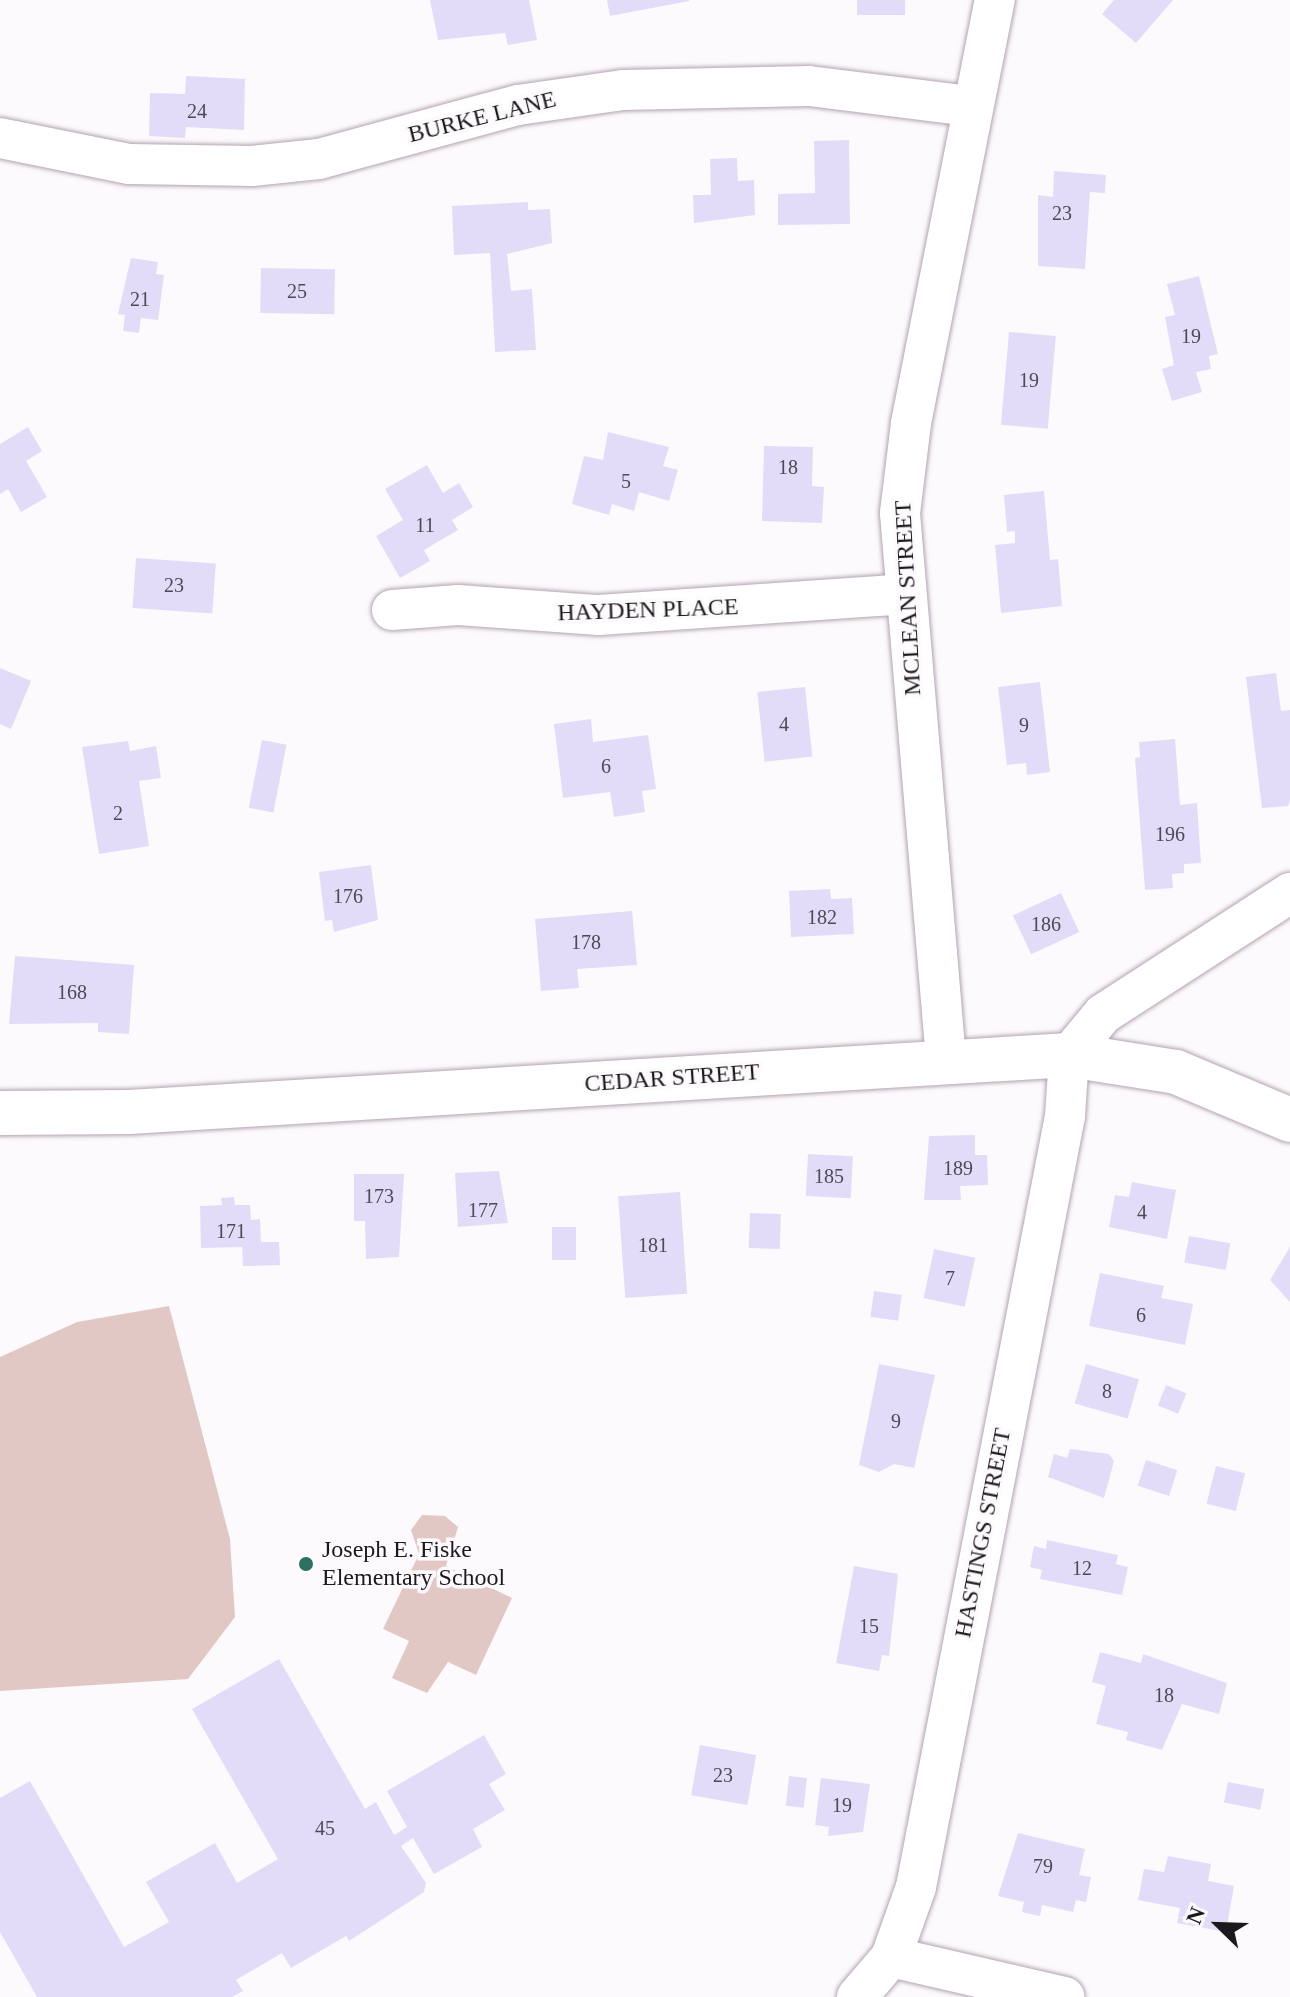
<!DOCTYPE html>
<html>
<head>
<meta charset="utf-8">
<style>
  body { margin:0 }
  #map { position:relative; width:1290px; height:1997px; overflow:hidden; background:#fdfafd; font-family:"Times New Roman",serif }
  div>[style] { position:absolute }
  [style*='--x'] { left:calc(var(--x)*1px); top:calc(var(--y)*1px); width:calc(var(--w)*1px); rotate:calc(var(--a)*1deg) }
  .green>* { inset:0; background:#e1c8c5 }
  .building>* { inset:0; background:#e2dcf9; transform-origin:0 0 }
  .roads { filter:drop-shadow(0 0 2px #b2a3b2) drop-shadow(0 0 2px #b2a3b2) }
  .minor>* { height:40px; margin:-20px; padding:0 20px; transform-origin:20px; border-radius:20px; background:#fff }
  .major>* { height:44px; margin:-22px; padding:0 22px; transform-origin:22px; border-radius:22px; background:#fff }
  .dots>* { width:22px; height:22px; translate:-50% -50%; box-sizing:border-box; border:4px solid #fdfafd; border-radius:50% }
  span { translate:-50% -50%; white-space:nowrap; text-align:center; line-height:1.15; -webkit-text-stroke:7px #fdfafd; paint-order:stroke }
  .number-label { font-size:20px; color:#4e4954 }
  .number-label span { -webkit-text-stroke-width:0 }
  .street-label { font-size:24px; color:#1d181d }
  .poi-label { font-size:24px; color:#1d181d }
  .left { translate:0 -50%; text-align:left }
  .north { position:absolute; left:1178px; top:1885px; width:80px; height:80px; -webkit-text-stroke:6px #fdfafd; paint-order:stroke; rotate:293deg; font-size:22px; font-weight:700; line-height:32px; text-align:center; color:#1d181d }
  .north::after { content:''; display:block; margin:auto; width:28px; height:36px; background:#1d181d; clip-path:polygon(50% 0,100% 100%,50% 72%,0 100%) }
</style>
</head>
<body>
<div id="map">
  <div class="green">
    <i style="clip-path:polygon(169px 1306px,230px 1539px,235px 1617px,188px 1679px,0 1691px,0 1357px,77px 1322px)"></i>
    <i style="clip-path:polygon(422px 1515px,445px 1516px,458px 1527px,446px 1566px,512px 1598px,476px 1675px,448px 1662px,427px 1693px,392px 1678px,409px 1641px,383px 1629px,419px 1554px,411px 1530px)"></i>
  </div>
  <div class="building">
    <i style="clip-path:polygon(430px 0,529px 0,537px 40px,508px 45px,505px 33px,438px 40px)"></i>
    <i style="clip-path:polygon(607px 0,689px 0,689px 1px,610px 16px)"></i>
    <i style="left:857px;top:0;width:48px;height:15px"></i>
    <i style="clip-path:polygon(1114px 0,1173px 0,1136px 43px,1102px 14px)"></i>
    <i style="clip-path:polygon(186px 76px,245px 79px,244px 130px,186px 127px,185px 138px,149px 136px,150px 93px,185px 94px)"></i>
    <i style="clip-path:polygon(849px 140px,850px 224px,778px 225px,778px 194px,815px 193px,814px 141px)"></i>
    <i style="clip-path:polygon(737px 158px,738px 181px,754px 180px,755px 215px,694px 223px,693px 195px,711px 195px,710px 159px)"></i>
    <i style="clip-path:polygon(1054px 171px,1106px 175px,1105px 193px,1090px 192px,1085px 269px,1038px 266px,1038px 195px,1053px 197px)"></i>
    <i style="clip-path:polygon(528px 202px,528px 210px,550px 209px,552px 243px,507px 254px,511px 291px,532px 289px,536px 350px,495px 352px,490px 253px,454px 255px,452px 206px)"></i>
    <i style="clip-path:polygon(131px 258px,158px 262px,156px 274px,164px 275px,158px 320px,141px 318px,139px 333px,123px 331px,125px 315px,118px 314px)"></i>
    <i style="left:261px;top:268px;width:74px;height:45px;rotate:1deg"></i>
    <i style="clip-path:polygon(1199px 276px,1218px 354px,1209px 356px,1211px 369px,1196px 372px,1202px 392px,1172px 401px,1162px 369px,1174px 365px,1165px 317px,1175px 315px,1167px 284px)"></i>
    <i style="left:1009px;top:332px;width:47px;height:93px;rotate:5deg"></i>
    <i style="clip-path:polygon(28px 427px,42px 451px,26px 461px,47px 497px,21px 512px,8px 489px,0 494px,0 444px)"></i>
    <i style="clip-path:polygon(608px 432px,669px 447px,663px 466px,678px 470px,669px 501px,639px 492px,634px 511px,612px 504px,609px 515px,572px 504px,584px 456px,603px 460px)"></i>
    <i style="clip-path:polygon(764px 446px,813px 447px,812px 486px,824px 487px,822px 523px,762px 521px)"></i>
    <i style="clip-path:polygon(427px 465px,443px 493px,459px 483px,473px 507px,452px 520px,458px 530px,424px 550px,430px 561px,400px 578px,376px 536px,403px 520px,385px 489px)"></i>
    <i style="clip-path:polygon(1044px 491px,1050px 560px,1058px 559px,1062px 606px,1001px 613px,995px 545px,1015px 543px,1015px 531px,1007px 532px,1004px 495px)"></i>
    <i style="left:136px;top:558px;width:80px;height:50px;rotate:4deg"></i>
    <i style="clip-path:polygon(0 668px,31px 681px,11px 729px,0 724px)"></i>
    <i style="clip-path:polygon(1276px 673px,1281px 711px,1290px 710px,1290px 800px,1288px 806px,1262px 808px,1246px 677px)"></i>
    <i style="clip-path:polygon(1040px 682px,1050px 772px,1027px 775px,1026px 763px,1007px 765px,998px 687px)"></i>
    <i style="left:805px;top:687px;width:70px;height:48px;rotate:84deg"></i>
    <i style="clip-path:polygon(591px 719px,593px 742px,648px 735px,656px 789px,642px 791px,645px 812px,614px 817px,610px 792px,563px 798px,554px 724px)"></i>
    <i style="clip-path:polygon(1175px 739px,1180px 805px,1197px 803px,1201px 863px,1184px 864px,1184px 873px,1172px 874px,1173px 888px,1145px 890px,1135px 758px,1140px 757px,1139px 742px)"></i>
    <i style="left:262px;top:740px;width:25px;height:69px;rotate:11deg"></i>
    <i style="clip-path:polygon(128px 741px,130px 751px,156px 746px,161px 778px,139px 781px,149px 846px,99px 854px,82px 747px)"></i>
    <i style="clip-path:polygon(371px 865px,378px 920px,334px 932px,332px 920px,325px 921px,319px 872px)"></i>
    <i style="clip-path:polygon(830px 889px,831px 899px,852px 898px,854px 934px,791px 937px,789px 891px)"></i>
    <i style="left:1061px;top:893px;width:43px;height:53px;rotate:65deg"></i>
    <i style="clip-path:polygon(632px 911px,637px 965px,577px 969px,579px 988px,541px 991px,535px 919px)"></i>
    <i style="clip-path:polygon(15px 956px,134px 965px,129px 1034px,98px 1032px,98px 1023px,9px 1024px)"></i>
    <i style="clip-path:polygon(975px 1135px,975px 1155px,987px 1155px,988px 1185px,960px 1186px,961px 1200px,924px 1200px,929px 1136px)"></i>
    <i style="left:808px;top:1154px;width:45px;height:42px;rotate:3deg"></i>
    <i style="clip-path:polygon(499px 1171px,508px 1223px,458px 1227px,455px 1173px)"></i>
    <i style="clip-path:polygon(354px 1174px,404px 1174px,399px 1257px,366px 1259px,365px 1221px,354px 1221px)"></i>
    <i style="clip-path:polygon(1132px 1182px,1176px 1190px,1167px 1239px,1109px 1227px,1115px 1195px,1129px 1197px)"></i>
    <i style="left:680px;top:1192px;width:102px;height:62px;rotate:86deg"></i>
    <i style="clip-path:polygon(234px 1197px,235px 1205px,250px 1205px,251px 1220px,260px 1219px,261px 1242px,279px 1242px,280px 1265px,243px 1266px,242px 1247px,201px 1248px,200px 1206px,222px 1205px,221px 1198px)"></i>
    <i style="left:750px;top:1213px;width:31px;height:35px;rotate:2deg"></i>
    <i style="left:552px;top:1227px;width:24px;height:33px"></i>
    <i style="left:1189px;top:1236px;width:42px;height:27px;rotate:10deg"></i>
    <i style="clip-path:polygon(1290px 1247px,1290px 1302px,1270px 1280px)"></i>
    <i style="left:934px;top:1249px;width:42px;height:50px;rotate:12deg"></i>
    <i style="clip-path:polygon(1100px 1273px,1164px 1286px,1161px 1298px,1193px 1304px,1185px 1345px,1089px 1326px)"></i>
    <i style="left:874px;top:1291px;width:28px;height:26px;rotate:8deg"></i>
    <i style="clip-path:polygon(879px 1364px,935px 1375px,914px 1468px,894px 1464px,879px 1472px,859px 1465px)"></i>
    <i style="left:1086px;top:1364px;width:55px;height:41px;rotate:16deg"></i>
    <i style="left:1166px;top:1385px;width:22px;height:22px;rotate:22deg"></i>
    <i style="clip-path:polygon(1070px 1449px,1109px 1454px,1114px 1461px,1104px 1498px,1048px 1477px,1054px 1454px,1067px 1458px)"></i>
    <i style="left:1146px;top:1460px;width:33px;height:27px;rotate:18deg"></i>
    <i style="left:1216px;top:1466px;width:30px;height:39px;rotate:14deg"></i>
    <i style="clip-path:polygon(1047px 1540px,1118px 1555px,1116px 1564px,1128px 1567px,1122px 1595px,1040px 1579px,1042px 1570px,1030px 1567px,1034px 1546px,1046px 1549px)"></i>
    <i style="clip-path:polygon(854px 1566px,898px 1574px,889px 1656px,882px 1655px,879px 1671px,836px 1663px)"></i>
    <i style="clip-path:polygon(1100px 1652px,1141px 1663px,1143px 1654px,1227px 1683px,1219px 1714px,1182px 1704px,1162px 1750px,1126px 1740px,1128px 1732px,1096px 1724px,1106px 1686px,1092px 1682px)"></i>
    <i style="clip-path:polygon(279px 1659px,365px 1809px,376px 1802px,394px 1835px,407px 1827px,387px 1791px,484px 1735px,506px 1774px,489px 1784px,505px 1810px,473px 1829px,482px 1847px,434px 1874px,413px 1838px,401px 1846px,426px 1883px,424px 1892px,349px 1941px,346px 1936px,291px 1968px,282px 1953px,236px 1980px,243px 1991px,232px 1997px,37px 1997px,0 1932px,0 1798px,30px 1781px,124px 1947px,169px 1922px,146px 1882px,215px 1843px,237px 1883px,278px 1859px,192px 1709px)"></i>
    <i style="left:700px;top:1745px;width:57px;height:51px;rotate:10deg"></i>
    <i style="left:789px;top:1776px;width:18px;height:30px;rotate:6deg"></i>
    <i style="clip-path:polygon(821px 1778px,870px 1784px,863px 1832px,828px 1836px,829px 1827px,815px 1825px)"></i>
    <i style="left:1228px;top:1782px;width:37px;height:21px;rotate:11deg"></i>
    <i style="clip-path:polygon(1018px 1833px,1085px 1849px,1079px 1875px,1091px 1877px,1086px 1902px,1076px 1900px,1073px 1912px,1042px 1905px,1040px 1916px,1022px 1912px,1024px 1902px,998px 1896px)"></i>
    <i style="clip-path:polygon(1168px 1856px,1211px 1864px,1208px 1881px,1234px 1886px,1226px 1932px,1177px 1923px,1180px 1908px,1138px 1900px,1144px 1869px,1164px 1872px)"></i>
  </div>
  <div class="roads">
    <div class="minor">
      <i style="--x:0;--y:138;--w:132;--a:11.4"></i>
      <i style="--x:129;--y:164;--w:123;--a:0.9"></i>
      <i style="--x:252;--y:166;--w:67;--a:-6"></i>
      <i style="--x:319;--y:159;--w:206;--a:-15.2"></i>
      <i style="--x:518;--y:105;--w:106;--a:-8.1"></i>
      <i style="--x:623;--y:90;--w:186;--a:-1.2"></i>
      <i style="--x:809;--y:86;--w:161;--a:7.1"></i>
      <i style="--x:392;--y:610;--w:66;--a:-4.3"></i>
      <i style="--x:458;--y:605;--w:141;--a:4.1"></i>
      <i style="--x:599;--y:615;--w:307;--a:-3.9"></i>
      <i style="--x:946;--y:1060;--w:549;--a:-94.81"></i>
      <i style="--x:900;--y:513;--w:91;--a:-83"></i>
      <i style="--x:911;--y:423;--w:431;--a:-78.8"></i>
      <i style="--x:891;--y:1957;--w:178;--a:13"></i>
      <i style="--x:857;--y:1997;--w:52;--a:-49.6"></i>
      <i style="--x:891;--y:1957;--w:74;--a:-70.3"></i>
      <i style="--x:916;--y:1887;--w:785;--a:-79.06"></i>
      <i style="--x:1065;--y:1116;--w:61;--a:-86.2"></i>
      <i style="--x:1069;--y:1055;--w:53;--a:-50.3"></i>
      <i style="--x:1103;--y:1014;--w:223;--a:-32.9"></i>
    </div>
    <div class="major">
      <i style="--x:0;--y:1113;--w:129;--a:-0.4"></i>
      <i style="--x:129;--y:1112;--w:942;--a:-3.47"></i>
      <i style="--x:1069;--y:1055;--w:108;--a:9"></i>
      <i style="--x:1176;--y:1072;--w:124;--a:22.8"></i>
    </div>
  </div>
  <div class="dots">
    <i style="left:306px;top:1564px;background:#2d7060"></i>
  </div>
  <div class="number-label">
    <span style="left:197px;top:111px">24</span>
    <span style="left:1062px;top:213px">23</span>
    <span style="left:297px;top:291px">25</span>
    <span style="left:140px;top:299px">21</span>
    <span style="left:1191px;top:336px">19</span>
    <span style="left:1029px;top:380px">19</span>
    <span style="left:788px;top:467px">18</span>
    <span style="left:626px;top:481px">5</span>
    <span style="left:425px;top:525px">11</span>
    <span style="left:174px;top:585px">23</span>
    <span style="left:784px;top:724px">4</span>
    <span style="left:1024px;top:725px">9</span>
    <span style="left:606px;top:766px">6</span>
    <span style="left:118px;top:813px">2</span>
    <span style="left:1170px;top:834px">196</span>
    <span style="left:348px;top:896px">176</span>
    <span style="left:822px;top:917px">182</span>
    <span style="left:1046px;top:924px">186</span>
    <span style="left:586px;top:942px">178</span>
    <span style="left:72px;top:992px">168</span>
    <span style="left:958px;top:1168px">189</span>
    <span style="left:829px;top:1176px">185</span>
    <span style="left:379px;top:1196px">173</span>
    <span style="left:483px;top:1210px">177</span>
    <span style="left:1142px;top:1212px">4</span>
    <span style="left:231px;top:1231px">171</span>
    <span style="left:653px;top:1245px">181</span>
    <span style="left:950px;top:1278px">7</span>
    <span style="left:1141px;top:1315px">6</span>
    <span style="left:1107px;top:1391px">8</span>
    <span style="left:896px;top:1421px">9</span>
    <span style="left:1082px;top:1568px">12</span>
    <span style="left:869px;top:1626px">15</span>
    <span style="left:1164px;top:1695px">18</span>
    <span style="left:723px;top:1775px">23</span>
    <span style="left:842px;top:1805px">19</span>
    <span style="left:325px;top:1828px">45</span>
    <span style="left:1043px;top:1866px">79</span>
  </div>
  <div class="street-label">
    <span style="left:482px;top:117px;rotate:-14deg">BURKE LANE</span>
    <span style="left:908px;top:598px;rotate:-93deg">MCLEAN STREET</span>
    <span style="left:648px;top:610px;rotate:-2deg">HAYDEN PLACE</span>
    <span style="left:672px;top:1078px;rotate:-4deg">CEDAR STREET</span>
    <span style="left:983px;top:1533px;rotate:-79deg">HASTINGS STREET</span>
  </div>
  <div class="poi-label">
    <span class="left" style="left:322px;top:1564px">Joseph E. Fiske<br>Elementary School</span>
  </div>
  <div class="north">N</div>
</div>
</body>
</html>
